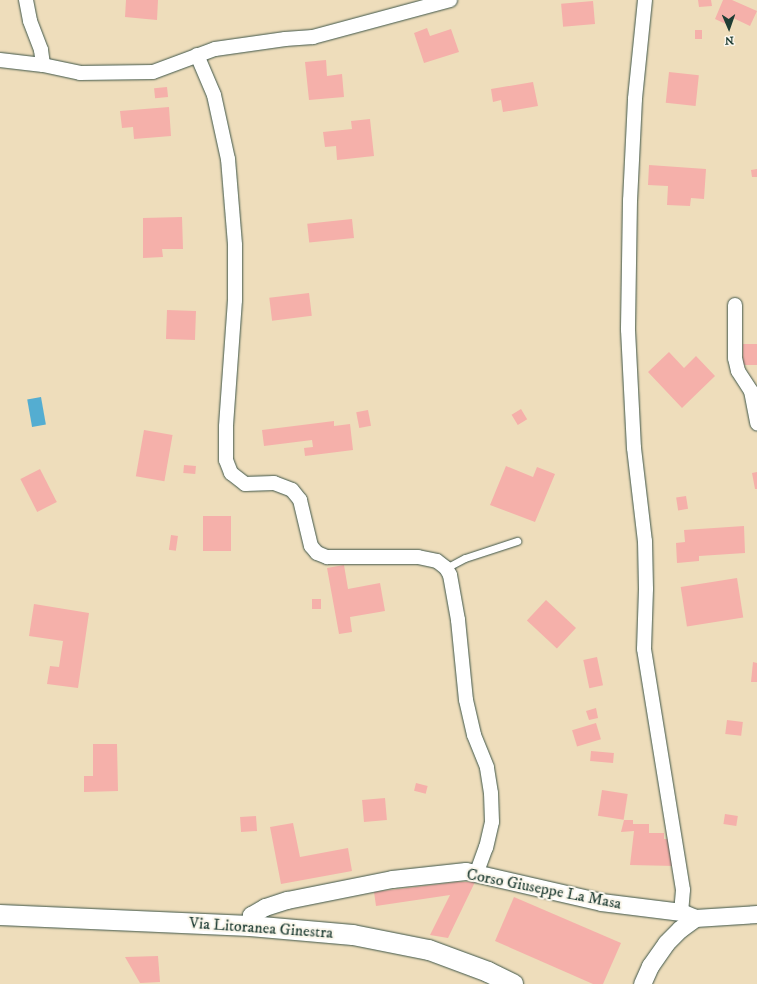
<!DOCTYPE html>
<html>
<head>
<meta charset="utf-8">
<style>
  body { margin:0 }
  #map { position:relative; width:757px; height:984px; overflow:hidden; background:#edb; font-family:"IM FELL DW Pica",serif }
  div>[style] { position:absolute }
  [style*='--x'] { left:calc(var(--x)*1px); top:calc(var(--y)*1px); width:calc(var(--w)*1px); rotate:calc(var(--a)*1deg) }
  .water>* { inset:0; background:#54add1; transform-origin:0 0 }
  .building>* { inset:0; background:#f5b0aa; transform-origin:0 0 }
  .roads { filter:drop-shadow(0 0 1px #3e5548) drop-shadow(0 0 1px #3e5548) }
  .service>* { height:7px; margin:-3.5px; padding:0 3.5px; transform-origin:3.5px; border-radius:3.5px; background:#fff }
  .minor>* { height:14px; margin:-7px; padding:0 7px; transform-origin:7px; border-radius:7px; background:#fff }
  .tertiary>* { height:17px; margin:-8.5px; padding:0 8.5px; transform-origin:8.5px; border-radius:8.5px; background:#fff }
  .secondary>* { height:20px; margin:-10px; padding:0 10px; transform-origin:10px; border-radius:10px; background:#fff }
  span { translate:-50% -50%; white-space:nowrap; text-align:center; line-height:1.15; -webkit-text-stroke:4px #fbf7ec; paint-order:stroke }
  .street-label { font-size:16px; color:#1f3d34 }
  .north { position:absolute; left:709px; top:8px; width:40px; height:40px; -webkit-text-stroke:3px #fbf7ec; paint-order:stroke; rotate:178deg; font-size:11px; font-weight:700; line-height:16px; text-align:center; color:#1f3d34 }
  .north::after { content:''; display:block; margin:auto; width:14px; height:18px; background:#1f3d34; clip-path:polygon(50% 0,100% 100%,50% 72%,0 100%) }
</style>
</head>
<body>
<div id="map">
  <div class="water">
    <i style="left:41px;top:397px;width:28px;height:14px;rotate:80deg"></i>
  </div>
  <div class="building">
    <i style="clip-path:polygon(126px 0,158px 0,157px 20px,125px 17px)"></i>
    <i style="clip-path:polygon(698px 0,711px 0,712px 6px,699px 7px)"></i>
    <i style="clip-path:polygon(723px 0,732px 0,757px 11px,750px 26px,731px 17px,728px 25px,715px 19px)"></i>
    <i style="left:593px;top:1px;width:23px;height:32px;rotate:85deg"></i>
    <i style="clip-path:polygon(427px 28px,430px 36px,451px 29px,459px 52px,424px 63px,414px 33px)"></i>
    <i style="left:702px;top:30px;width:9px;height:7px;rotate:90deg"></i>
    <i style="clip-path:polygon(326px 60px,327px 76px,342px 74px,344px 97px,309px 100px,305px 62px)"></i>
    <i style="left:669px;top:72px;width:30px;height:31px;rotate:6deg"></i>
    <i style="clip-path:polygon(533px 82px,538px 106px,503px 112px,501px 100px,493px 102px,491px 89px)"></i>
    <i style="left:167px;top:87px;width:10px;height:13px;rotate:84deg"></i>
    <i style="clip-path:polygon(169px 107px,171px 136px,134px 139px,133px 127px,122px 128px,120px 111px)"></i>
    <i style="clip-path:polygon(370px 119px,374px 156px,337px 160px,336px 146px,325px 147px,323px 132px,352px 129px,351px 121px)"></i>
    <i style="clip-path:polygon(649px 165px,706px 169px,704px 199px,691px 198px,690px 206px,667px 205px,668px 186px,648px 185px)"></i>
    <i style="clip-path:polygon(757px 169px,757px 177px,752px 177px,751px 170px)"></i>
    <i style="clip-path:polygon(182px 217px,183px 249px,162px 249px,163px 257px,143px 258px,143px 218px)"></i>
    <i style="left:352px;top:219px;width:19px;height:45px;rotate:84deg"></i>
    <i style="left:309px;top:293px;width:23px;height:40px;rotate:83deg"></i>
    <i style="left:167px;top:310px;width:29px;height:29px;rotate:2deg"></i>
    <i style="left:743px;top:344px;width:14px;height:21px"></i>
    <i style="clip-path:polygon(669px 352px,684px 368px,696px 356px,715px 376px,682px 408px,648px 372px)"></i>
    <i style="left:521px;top:409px;width:12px;height:11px;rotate:59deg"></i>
    <i style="left:368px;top:410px;width:16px;height:12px;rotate:79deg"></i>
    <i style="clip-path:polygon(334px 421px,334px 426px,350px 424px,353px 450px,305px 456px,304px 448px,313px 447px,312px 440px,264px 446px,262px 430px)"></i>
    <i style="left:144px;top:430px;width:29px;height:47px;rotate:10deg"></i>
    <i style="left:184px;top:465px;width:12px;height:8px;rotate:5deg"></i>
    <i style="clip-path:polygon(506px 466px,533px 477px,537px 467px,555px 474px,535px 522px,490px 505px)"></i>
    <i style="left:40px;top:469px;width:37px;height:22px;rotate:63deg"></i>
    <i style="clip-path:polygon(757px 472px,757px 489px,755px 489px,752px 473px)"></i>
    <i style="left:686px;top:496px;width:13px;height:10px;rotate:81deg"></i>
    <i style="left:203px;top:516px;width:28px;height:35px"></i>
    <i style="clip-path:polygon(744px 526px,745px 553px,699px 556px,699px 561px,677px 563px,676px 543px,685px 542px,684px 530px)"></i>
    <i style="left:171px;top:535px;width:7px;height:15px;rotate:8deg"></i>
    <i style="clip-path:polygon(344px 565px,348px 589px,380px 583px,385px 611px,350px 617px,352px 632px,339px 634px,327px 568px)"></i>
    <i style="left:737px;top:578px;width:40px;height:57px;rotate:81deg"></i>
    <i style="left:312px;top:599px;width:9px;height:10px"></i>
    <i style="left:546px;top:600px;width:41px;height:28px;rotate:43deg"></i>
    <i style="clip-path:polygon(34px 604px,89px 613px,78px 688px,47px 684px,50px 666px,59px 667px,63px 641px,29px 636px)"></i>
    <i style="left:597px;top:657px;width:29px;height:14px;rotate:78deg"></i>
    <i style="clip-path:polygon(753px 662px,757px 663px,757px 682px,751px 682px)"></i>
    <i style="clip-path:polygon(596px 708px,598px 718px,589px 720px,586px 711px)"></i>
    <i style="left:727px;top:720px;width:16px;height:14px;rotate:7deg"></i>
    <i style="left:596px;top:723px;width:17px;height:25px;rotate:73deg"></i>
    <i style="clip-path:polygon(93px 744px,117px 744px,118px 791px,84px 792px,84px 776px,93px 776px)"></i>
    <i style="left:591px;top:751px;width:23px;height:10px;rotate:5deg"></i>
    <i style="left:416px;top:783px;width:12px;height:8px;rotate:14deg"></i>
    <i style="left:602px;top:790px;width:26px;height:26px;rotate:9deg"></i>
    <i style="left:385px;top:798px;width:22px;height:23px;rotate:85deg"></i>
    <i style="left:725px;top:814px;width:13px;height:10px;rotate:9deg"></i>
    <i style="left:256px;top:816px;width:15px;height:16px;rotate:86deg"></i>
    <i style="clip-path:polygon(624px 820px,633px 820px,633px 824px,649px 824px,649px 833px,664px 833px,664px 839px,671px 839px,676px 866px,630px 865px,634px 831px,621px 832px)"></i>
    <i style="clip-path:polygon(293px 823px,300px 857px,348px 848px,352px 871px,281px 884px,270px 827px)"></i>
    <i style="clip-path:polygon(457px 882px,475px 882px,448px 938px,430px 935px,450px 895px,376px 906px,374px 892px)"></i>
    <i style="clip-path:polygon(514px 897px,621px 943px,603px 984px,593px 984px,495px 941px)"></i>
    <i style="clip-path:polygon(158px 956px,160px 982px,140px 983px,125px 957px)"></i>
  </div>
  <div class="roads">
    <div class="service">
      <i style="--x:446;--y:568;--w:21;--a:-28"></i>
      <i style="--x:465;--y:558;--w:55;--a:-18.1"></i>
    </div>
    <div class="minor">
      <i style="--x:26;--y:0;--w:21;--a:79"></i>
      <i style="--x:30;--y:21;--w:31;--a:69"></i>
      <i style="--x:41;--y:50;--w:15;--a:82"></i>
      <i style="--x:645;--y:0;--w:100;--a:95.8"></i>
      <i style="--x:635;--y:99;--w:101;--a:92.8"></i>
      <i style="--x:630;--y:200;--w:130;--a:90.9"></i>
      <i style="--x:628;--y:330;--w:118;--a:87.1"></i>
      <i style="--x:634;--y:448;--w:94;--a:83.3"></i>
      <i style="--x:645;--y:541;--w:48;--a:88.8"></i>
      <i style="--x:646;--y:589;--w:60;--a:91.9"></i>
      <i style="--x:644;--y:649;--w:244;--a:80.8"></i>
      <i style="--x:683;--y:890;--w:22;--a:95"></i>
      <i style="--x:197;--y:55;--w:43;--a:67"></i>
      <i style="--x:214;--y:95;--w:66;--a:77.7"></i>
      <i style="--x:228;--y:159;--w:86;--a:85.3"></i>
      <i style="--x:235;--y:245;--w:55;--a:90"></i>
      <i style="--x:235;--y:300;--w:127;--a:94.1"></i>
      <i style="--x:226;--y:427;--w:33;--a:90"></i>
      <i style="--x:226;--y:460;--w:14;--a:69"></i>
      <i style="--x:231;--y:473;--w:18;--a:38"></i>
      <i style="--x:245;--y:484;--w:29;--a:-2"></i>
      <i style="--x:274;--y:483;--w:19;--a:21"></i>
      <i style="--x:292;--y:490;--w:13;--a:51"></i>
      <i style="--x:300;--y:500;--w:47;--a:76.6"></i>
      <i style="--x:311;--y:546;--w:9;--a:49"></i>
      <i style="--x:317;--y:553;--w:11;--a:22"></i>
      <i style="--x:327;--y:557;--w:91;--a:0"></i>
      <i style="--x:418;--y:557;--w:19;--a:12"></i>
      <i style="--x:437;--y:561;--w:11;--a:38"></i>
      <i style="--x:446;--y:568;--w:8;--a:60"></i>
      <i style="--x:450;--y:575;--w:46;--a:79.9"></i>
      <i style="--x:458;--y:620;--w:80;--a:84.3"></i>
      <i style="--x:466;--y:700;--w:36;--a:77"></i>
      <i style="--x:474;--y:735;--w:35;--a:68"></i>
      <i style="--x:487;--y:768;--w:25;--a:81"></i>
      <i style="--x:491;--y:793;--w:29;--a:88"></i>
      <i style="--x:492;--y:822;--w:26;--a:103"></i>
      <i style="--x:486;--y:847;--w:27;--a:110"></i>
      <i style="--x:0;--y:60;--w:43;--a:6.6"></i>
      <i style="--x:43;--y:65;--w:38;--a:12"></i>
      <i style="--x:80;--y:73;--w:73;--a:-0.8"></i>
      <i style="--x:153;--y:72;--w:66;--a:-20.4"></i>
      <i style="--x:215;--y:49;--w:71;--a:-8.1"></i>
      <i style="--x:285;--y:39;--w:28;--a:-4"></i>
      <i style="--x:313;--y:37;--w:142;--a:-15.1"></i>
      <i style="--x:735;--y:305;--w:53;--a:90"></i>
      <i style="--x:735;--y:358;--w:13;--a:77"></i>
      <i style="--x:738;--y:371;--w:24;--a:57"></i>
      <i style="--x:751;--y:391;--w:33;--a:79"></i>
    </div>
    <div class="tertiary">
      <i style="--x:250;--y:926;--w:11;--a:-85"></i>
      <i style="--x:251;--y:915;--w:16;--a:-30"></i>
      <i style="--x:265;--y:907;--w:23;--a:-18"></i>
      <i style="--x:287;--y:900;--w:107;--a:-11.3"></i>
      <i style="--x:392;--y:879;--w:74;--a:-6.2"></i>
      <i style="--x:466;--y:871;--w:139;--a:12.9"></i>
      <i style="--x:601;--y:902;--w:81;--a:7.1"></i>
      <i style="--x:681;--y:912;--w:15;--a:23"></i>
      <i style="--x:695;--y:918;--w:62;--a:-3.7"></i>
      <i style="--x:642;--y:984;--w:20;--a:-66"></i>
      <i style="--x:650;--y:966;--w:28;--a:-55"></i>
      <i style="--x:666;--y:943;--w:20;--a:-45"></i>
      <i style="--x:680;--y:929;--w:19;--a:-36"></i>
    </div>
    <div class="secondary">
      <i style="--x:0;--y:915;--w:250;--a:2.5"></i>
      <i style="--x:250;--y:926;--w:103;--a:5"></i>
      <i style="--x:353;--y:935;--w:77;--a:11.2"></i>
      <i style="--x:429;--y:950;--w:63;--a:20.4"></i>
      <i style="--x:488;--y:972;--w:28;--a:26"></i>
    </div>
  </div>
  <div class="street-label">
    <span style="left:544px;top:889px;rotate:11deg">Corso Giuseppe La Masa</span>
    <span style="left:261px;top:928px;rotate:4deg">Via Litoranea Ginestra</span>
  </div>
  <div class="north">N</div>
</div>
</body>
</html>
